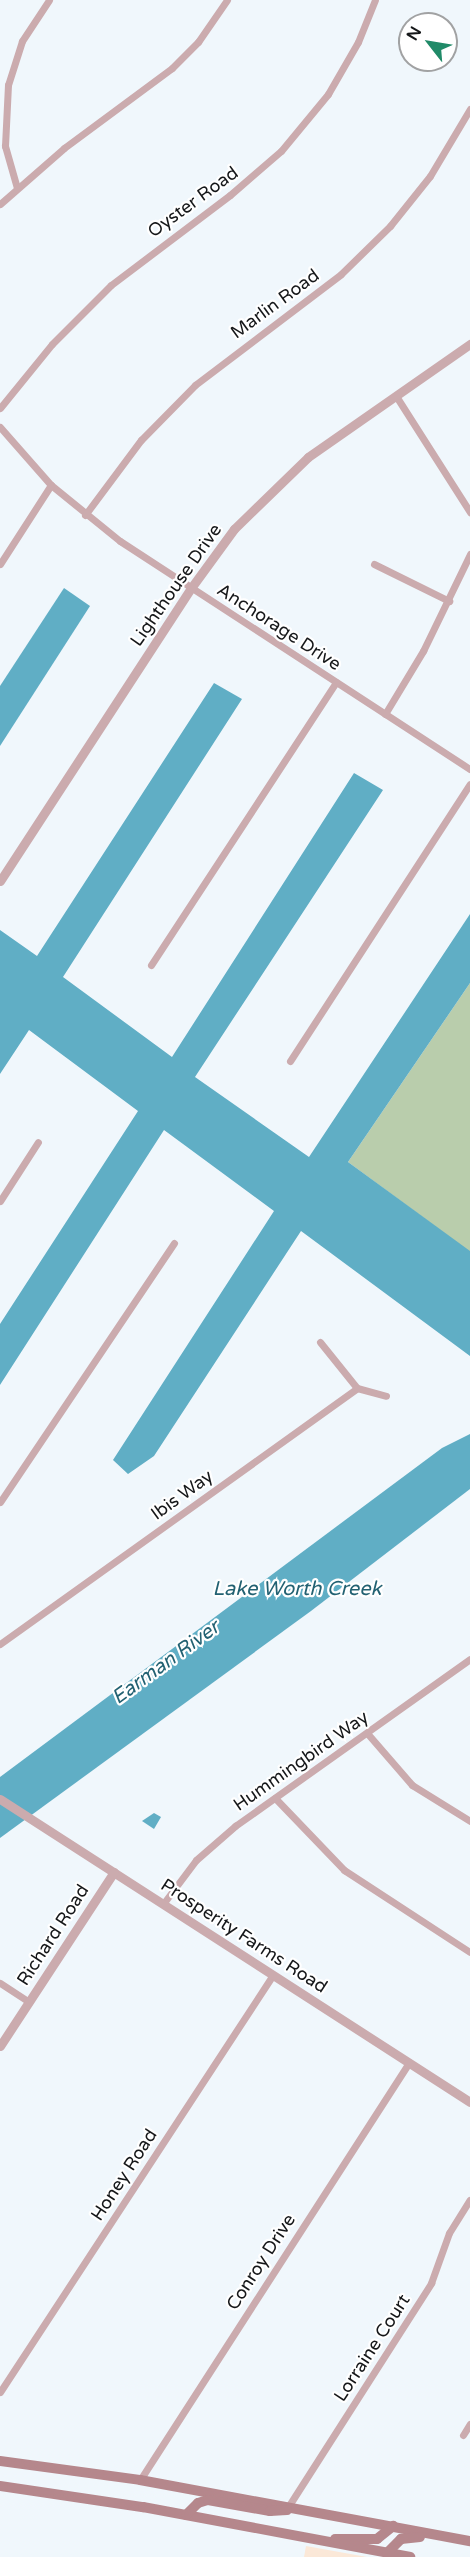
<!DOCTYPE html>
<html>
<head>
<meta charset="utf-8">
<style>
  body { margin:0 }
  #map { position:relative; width:470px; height:2557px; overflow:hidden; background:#f0f7fc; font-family:"Varela Round",sans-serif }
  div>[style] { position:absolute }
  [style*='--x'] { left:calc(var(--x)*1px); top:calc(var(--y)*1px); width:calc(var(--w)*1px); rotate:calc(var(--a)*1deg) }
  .commercial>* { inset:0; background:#fbe8d8 }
  .green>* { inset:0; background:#b9cdac }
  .water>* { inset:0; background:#60aec5 }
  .minor>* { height:7px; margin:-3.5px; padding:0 3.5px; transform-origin:3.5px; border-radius:3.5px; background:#cbabae }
  .tertiary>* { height:9px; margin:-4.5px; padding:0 4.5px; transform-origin:4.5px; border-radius:4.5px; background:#cbabae }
  .secondary>* { height:10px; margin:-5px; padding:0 5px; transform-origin:5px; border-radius:5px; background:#b5878c }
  span { translate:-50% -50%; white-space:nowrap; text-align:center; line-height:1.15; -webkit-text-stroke:4.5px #fff; paint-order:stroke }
  .street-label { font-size:18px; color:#151719 }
  .water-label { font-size:20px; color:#226172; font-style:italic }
  .north { position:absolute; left:398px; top:12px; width:60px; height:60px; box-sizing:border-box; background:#fff; border:2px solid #a1a2a3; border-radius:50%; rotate:301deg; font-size:16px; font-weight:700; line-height:24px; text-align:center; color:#151719 }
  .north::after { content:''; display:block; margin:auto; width:21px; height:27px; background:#208a68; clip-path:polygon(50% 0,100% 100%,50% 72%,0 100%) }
</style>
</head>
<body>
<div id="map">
  <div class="commercial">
    <i style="clip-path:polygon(306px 2546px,367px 2557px,304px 2557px)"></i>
  </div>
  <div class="green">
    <i style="clip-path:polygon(470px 983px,470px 1252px,348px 1162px)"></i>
  </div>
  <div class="water">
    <i style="clip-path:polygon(64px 588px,90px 606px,0 746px,0 686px)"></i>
    <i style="clip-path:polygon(214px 683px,242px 699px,63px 977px,172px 1057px,354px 773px,383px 790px,195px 1077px,309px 1157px,470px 914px,470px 983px,348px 1162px,470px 1251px,470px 1356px,301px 1231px,154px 1456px,128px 1474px,113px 1460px,274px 1211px,164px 1130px,0 1385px,0 1324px,138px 1111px,29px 1030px,0 1074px,0 930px,37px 956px)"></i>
    <i style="clip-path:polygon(470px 1434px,470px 1489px,311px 1611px,0 1838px,0 1777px,442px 1448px)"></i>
    <i style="clip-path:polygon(154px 1813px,161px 1817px,154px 1829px,142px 1821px)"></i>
  </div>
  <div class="minor">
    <i style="--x:17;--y:188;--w:44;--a:-105.9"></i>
    <i style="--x:5;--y:146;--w:61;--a:-87.2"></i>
    <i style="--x:8;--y:85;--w:46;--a:-72.3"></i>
    <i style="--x:22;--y:41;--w:49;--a:-56.6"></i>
    <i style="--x:0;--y:204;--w:85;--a:-41.2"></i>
    <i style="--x:64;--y:148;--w:134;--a:-36.5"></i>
    <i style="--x:172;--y:68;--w:37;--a:-45"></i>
    <i style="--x:198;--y:42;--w:51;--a:-55.4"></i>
    <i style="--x:396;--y:396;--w:138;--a:57.5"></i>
    <i style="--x:0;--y:408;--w:82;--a:-50.9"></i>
    <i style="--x:52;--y:344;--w:83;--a:-45"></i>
    <i style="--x:111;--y:285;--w:149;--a:-37.1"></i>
    <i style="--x:230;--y:195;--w:67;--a:-40.8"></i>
    <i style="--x:281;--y:151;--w:74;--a:-50.5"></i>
    <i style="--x:328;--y:94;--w:60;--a:-60"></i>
    <i style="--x:358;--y:42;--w:45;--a:-68"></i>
    <i style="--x:0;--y:427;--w:77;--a:48.7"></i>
    <i style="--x:51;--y:485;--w:89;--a:39.1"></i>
    <i style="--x:120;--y:541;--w:418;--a:33.1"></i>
    <i style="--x:85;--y:515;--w:94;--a:-53.3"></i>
    <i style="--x:141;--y:440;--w:77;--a:-45.5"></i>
    <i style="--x:195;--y:385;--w:183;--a:-37.2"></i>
    <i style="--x:341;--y:274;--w:69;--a:-44.4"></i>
    <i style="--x:390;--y:226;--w:64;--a:-51.3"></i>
    <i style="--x:430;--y:176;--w:78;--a:-59.2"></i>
    <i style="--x:0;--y:564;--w:94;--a:-57.2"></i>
    <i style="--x:374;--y:564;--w:84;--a:26.3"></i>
    <i style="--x:385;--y:714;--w:74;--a:-58.9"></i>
    <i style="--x:423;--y:651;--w:108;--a:-64.1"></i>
    <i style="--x:151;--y:965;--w:338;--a:-56.8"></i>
    <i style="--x:290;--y:1061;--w:330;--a:-57"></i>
    <i style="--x:0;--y:1201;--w:70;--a:-57.2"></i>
    <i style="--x:320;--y:1342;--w:59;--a:51.2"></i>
    <i style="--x:0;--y:1502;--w:312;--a:-56.1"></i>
    <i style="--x:0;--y:1644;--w:439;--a:-35.6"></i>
    <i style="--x:357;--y:1388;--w:30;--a:15"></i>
    <i style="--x:367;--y:1733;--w:69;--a:49.1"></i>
    <i style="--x:412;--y:1785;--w:68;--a:31.8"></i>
    <i style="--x:275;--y:1798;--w:100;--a:46.2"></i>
    <i style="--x:344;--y:1870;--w:150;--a:33.1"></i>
    <i style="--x:163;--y:1904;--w:55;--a:-53.1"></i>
    <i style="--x:196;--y:1860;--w:52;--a:-41.1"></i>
    <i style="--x:235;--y:1826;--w:288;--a:-35.4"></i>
    <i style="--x:0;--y:1983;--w:35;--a:33"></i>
    <i style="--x:0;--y:2392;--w:498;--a:-56.8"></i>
    <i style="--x:463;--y:2435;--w:13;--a:-58"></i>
    <i style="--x:140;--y:2480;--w:497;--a:-57.2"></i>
    <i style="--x:288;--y:2507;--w:266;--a:-57.4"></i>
    <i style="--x:431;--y:2283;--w:53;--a:-70.2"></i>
    <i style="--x:449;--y:2233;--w:39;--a:-58"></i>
  </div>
  <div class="tertiary">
    <i style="--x:0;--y:881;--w:350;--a:-56.9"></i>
    <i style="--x:191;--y:588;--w:73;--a:-53.9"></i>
    <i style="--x:234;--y:529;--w:103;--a:-44.2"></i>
    <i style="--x:308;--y:457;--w:198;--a:-34.9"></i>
    <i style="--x:0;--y:1799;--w:559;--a:32.81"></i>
    <i style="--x:0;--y:2046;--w:208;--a:-56.8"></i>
  </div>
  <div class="secondary">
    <i style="--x:0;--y:2461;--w:141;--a:7.7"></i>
    <i style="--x:140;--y:2480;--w:336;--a:10.5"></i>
    <i style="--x:0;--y:2486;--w:145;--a:8.4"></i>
    <i style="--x:143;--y:2507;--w:272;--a:10.6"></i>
    <i style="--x:186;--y:2515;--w:17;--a:-45"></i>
    <i style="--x:198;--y:2503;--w:10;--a:-17"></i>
    <i style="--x:208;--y:2500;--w:63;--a:10.1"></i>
    <i style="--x:270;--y:2511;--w:17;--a:-3"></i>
    <i style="--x:335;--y:2539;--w:42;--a:0"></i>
    <i style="--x:377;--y:2539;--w:21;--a:-39"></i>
    <i style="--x:387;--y:2553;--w:20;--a:-45"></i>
    <i style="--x:401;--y:2539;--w:19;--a:-6"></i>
  </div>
  <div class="street-label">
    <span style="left:193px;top:202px;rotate:-36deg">Oyster Road</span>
    <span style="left:275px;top:304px;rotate:-36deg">Marlin Road</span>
    <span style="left:176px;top:585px;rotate:-55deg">Lighthouse Drive</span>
    <span style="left:279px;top:627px;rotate:33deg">Anchorage Drive</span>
    <span style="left:182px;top:1495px;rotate:-36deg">Ibis Way</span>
    <span style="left:301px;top:1761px;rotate:-35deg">Hummingbird Way</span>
    <span style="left:53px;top:1935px;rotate:-57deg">Richard Road</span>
    <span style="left:244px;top:1936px;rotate:33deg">Prosperity Farms Road</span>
    <span style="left:124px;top:2175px;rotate:-57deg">Honey Road</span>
    <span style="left:261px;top:2262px;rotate:-57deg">Conroy Drive</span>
    <span style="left:372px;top:2348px;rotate:-57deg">Lorraine Court</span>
  </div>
  <div class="water-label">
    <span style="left:297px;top:1589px">Lake Worth Creek</span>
    <span style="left:166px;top:1663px;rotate:-36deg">Earman River</span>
  </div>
  <div class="north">N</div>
</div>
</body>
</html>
